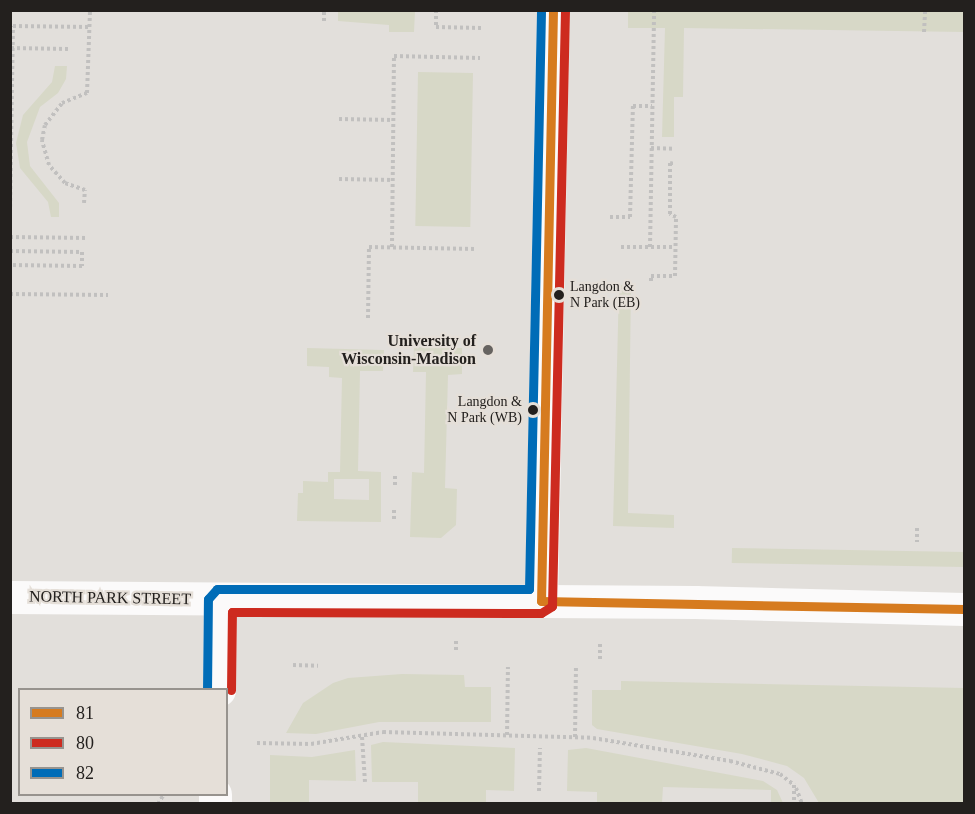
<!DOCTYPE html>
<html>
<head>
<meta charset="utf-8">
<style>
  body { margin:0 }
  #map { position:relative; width:975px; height:814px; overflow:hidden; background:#e2dfdb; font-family:"Times New Roman",serif }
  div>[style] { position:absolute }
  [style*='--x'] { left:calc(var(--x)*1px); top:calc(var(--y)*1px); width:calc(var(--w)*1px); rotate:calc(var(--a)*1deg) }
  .green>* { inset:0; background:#d7d8c7; transform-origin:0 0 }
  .path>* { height:4px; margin-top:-2px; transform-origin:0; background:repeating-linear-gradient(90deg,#c1c0bf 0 3px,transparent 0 6px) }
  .minor>* { height:33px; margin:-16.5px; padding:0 16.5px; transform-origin:16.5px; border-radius:16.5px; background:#fbfafa }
  .bus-1>* { height:9px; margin:-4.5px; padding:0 4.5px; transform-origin:4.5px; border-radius:4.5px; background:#d67b1f }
  .bus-2>* { height:9px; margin:-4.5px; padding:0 4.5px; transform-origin:4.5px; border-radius:4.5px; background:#cd2b1f }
  .bus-3>* { height:9px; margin:-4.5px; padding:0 4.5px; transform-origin:4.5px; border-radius:4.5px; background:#006cb7 }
  .dots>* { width:16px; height:16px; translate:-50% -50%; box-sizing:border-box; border:3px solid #e5dfd8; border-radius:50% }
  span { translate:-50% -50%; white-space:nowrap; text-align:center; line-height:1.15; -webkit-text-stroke:4.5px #e5dfd8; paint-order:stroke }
  .bus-label { font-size:14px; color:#23201e }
  .left { translate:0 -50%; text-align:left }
  .right { translate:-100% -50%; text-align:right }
  .poi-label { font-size:16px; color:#23201e; font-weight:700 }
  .street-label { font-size:16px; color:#23201e }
  .frame { position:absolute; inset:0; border:12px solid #23201e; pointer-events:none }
  .legend { position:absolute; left:18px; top:688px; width:210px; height:108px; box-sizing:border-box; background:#e5dfd8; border:2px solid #97938e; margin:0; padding:8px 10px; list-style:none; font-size:18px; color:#23201e }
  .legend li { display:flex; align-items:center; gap:12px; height:30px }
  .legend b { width:30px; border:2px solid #97938e }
</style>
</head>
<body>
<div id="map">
  <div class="green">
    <i style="clip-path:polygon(338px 11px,415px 11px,414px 32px,389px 32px,389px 25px,338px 21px)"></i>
    <i style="clip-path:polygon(628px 11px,964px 11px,964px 32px,684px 28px,683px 97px,674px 97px,674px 137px,662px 137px,665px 28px,628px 28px)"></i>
    <i style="clip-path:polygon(55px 66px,67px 66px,66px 79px,58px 93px,40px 107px,27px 142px,30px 166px,59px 203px,59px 217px,51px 217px,48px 202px,20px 168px,16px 143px,23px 115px,52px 82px)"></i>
    <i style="left:418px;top:72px;width:55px;height:154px;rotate:1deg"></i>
    <i style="clip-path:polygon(619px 285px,631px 286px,628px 513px,674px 515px,674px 528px,613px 526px)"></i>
    <i style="clip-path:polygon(414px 347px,462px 348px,462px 374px,448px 375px,445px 488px,457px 489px,456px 525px,441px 538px,410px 537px,412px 472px,424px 473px,426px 372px,413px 372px)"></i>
    <i style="clip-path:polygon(evenodd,307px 348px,384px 350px,383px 371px,360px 371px,358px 471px,381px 472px,381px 522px,297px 521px,298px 493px,303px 493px,303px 481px,328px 482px,328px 472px,340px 472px,342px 378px,329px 377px,329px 367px,307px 366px,307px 348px,334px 479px,369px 479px,369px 500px,334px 499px,334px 479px)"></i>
    <i style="left:732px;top:548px;width:232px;height:15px;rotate:1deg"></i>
    <i style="clip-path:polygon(402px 674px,464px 675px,465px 687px,491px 687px,491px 722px,379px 722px,316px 734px,286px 733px,303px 703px,333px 683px,348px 678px)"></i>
    <i style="clip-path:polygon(621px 681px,964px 688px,964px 803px,819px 803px,804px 778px,787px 766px,742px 754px,597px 729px,592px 725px,592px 690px,621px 690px)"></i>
    <i style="clip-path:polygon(383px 742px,515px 748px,514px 791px,486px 790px,486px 803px,418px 803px,418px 782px,372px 782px,371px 745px)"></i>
    <i style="clip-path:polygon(586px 748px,763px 781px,777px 790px,783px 803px,771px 803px,771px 790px,663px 787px,662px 803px,597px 803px,597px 792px,567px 791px,568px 750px)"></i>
    <i style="clip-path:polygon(355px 750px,356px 781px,309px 780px,309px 803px,270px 803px,270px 755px,312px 757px)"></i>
  </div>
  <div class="path">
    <i style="--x:436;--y:10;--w:17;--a:90"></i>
    <i style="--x:436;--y:27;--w:45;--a:1.3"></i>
    <i style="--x:324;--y:21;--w:11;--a:-90"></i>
    <i style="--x:924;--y:32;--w:22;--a:-87"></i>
    <i style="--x:11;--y:48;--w:57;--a:1"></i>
    <i style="--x:339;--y:119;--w:54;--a:1.1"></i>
    <i style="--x:651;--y:148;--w:23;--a:2"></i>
    <i style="--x:339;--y:179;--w:54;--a:1.1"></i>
    <i style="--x:84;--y:203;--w:13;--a:-86"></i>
    <i style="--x:85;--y:190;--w:21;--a:-161"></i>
    <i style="--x:65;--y:183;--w:24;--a:-132"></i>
    <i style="--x:49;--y:165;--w:26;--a:-106"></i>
    <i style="--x:42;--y:140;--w:15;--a:-79"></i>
    <i style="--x:45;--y:125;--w:28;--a:-52"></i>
    <i style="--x:62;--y:103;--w:27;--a:-22"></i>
    <i style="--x:87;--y:93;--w:83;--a:-87.9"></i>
    <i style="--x:10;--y:213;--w:187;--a:-89.1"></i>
    <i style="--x:13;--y:26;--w:77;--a:0.7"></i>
    <i style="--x:610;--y:217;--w:20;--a:0"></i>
    <i style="--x:630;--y:217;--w:111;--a:-88.5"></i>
    <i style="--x:633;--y:106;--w:19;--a:0"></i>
    <i style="--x:10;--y:237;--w:78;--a:0.7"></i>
    <i style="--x:392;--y:247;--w:191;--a:-89.4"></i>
    <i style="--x:394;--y:56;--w:86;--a:1.3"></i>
    <i style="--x:621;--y:247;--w:54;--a:0"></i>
    <i style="--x:650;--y:247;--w:237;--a:-89"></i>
    <i style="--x:10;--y:251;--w:72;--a:0.8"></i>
    <i style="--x:82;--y:252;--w:14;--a:90"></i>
    <i style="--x:82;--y:266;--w:72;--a:-179.2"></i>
    <i style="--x:651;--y:281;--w:5;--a:-90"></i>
    <i style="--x:651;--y:276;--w:24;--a:0"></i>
    <i style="--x:675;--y:276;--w:59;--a:-89"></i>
    <i style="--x:676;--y:217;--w:7;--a:-153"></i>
    <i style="--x:670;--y:214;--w:51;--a:-90"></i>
    <i style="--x:670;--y:163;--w:4;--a:14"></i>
    <i style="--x:10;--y:294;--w:98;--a:0.6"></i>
    <i style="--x:368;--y:318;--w:71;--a:-89.2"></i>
    <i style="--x:369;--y:247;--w:107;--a:1.1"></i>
    <i style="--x:395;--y:476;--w:12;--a:90"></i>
    <i style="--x:394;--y:510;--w:12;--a:90"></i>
    <i style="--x:917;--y:528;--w:14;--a:90"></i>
    <i style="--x:456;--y:641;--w:10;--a:90"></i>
    <i style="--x:600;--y:659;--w:17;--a:-90"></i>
    <i style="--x:293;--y:665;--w:25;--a:2"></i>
    <i style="--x:507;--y:735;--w:68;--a:-89.2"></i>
    <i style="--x:362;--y:737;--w:45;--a:86.2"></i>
    <i style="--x:575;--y:737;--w:69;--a:-89.2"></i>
    <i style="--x:257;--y:743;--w:54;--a:1.1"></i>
    <i style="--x:311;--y:744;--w:73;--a:-9.5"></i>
    <i style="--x:383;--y:732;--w:210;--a:1.6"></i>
    <i style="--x:593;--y:738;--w:139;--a:9.5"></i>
    <i style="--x:730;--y:761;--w:52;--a:14.6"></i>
    <i style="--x:780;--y:774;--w:18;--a:38"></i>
    <i style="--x:794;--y:785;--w:19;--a:90"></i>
    <i style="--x:796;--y:788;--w:17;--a:69"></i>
    <i style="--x:539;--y:791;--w:43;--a:-88.7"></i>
    <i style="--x:158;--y:804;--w:12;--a:-59"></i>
  </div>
  <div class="minor">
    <i style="--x:10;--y:597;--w:685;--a:0.42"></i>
    <i style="--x:695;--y:602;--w:269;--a:1.5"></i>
    <i style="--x:541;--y:601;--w:591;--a:-88.84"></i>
    <i style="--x:219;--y:690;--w:90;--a:-89.4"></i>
    <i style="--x:215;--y:804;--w:10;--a:-90"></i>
  </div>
  <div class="bus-1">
    <i style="--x:553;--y:10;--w:591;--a:91.16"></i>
    <i style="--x:541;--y:601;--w:423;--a:1.1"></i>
  </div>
  <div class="bus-2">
    <i style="--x:231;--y:690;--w:78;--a:-89.3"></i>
    <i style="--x:232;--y:612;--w:309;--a:0.2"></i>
    <i style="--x:541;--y:613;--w:13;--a:-32"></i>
    <i style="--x:552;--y:606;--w:596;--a:-88.75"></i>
  </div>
  <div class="bus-3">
    <i style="--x:207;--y:690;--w:91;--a:-89.4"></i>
    <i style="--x:208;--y:599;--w:13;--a:-48"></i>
    <i style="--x:217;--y:589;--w:312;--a:0"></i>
    <i style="--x:529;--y:589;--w:579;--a:-88.81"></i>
  </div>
  <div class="dots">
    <i style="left:559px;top:295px;background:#23201e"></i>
    <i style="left:488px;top:350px;background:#666360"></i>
    <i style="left:533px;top:410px;background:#23201e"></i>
  </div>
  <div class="bus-label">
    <span class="left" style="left:570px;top:295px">Langdon &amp;<br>N Park (EB)</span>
    <span class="right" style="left:522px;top:410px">Langdon &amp;<br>N Park (WB)</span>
  </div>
  <div class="poi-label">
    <span class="right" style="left:476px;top:350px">University of<br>Wisconsin-Madison</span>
  </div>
  <div class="street-label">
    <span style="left:110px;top:598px;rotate:1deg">NORTH PARK STREET</span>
  </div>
  <div class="frame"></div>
  <ul class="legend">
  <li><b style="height:8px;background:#d67b1f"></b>81</li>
  <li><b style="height:8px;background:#cd2b1f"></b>80</li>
  <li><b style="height:8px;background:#006cb7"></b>82</li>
  </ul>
</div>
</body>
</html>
